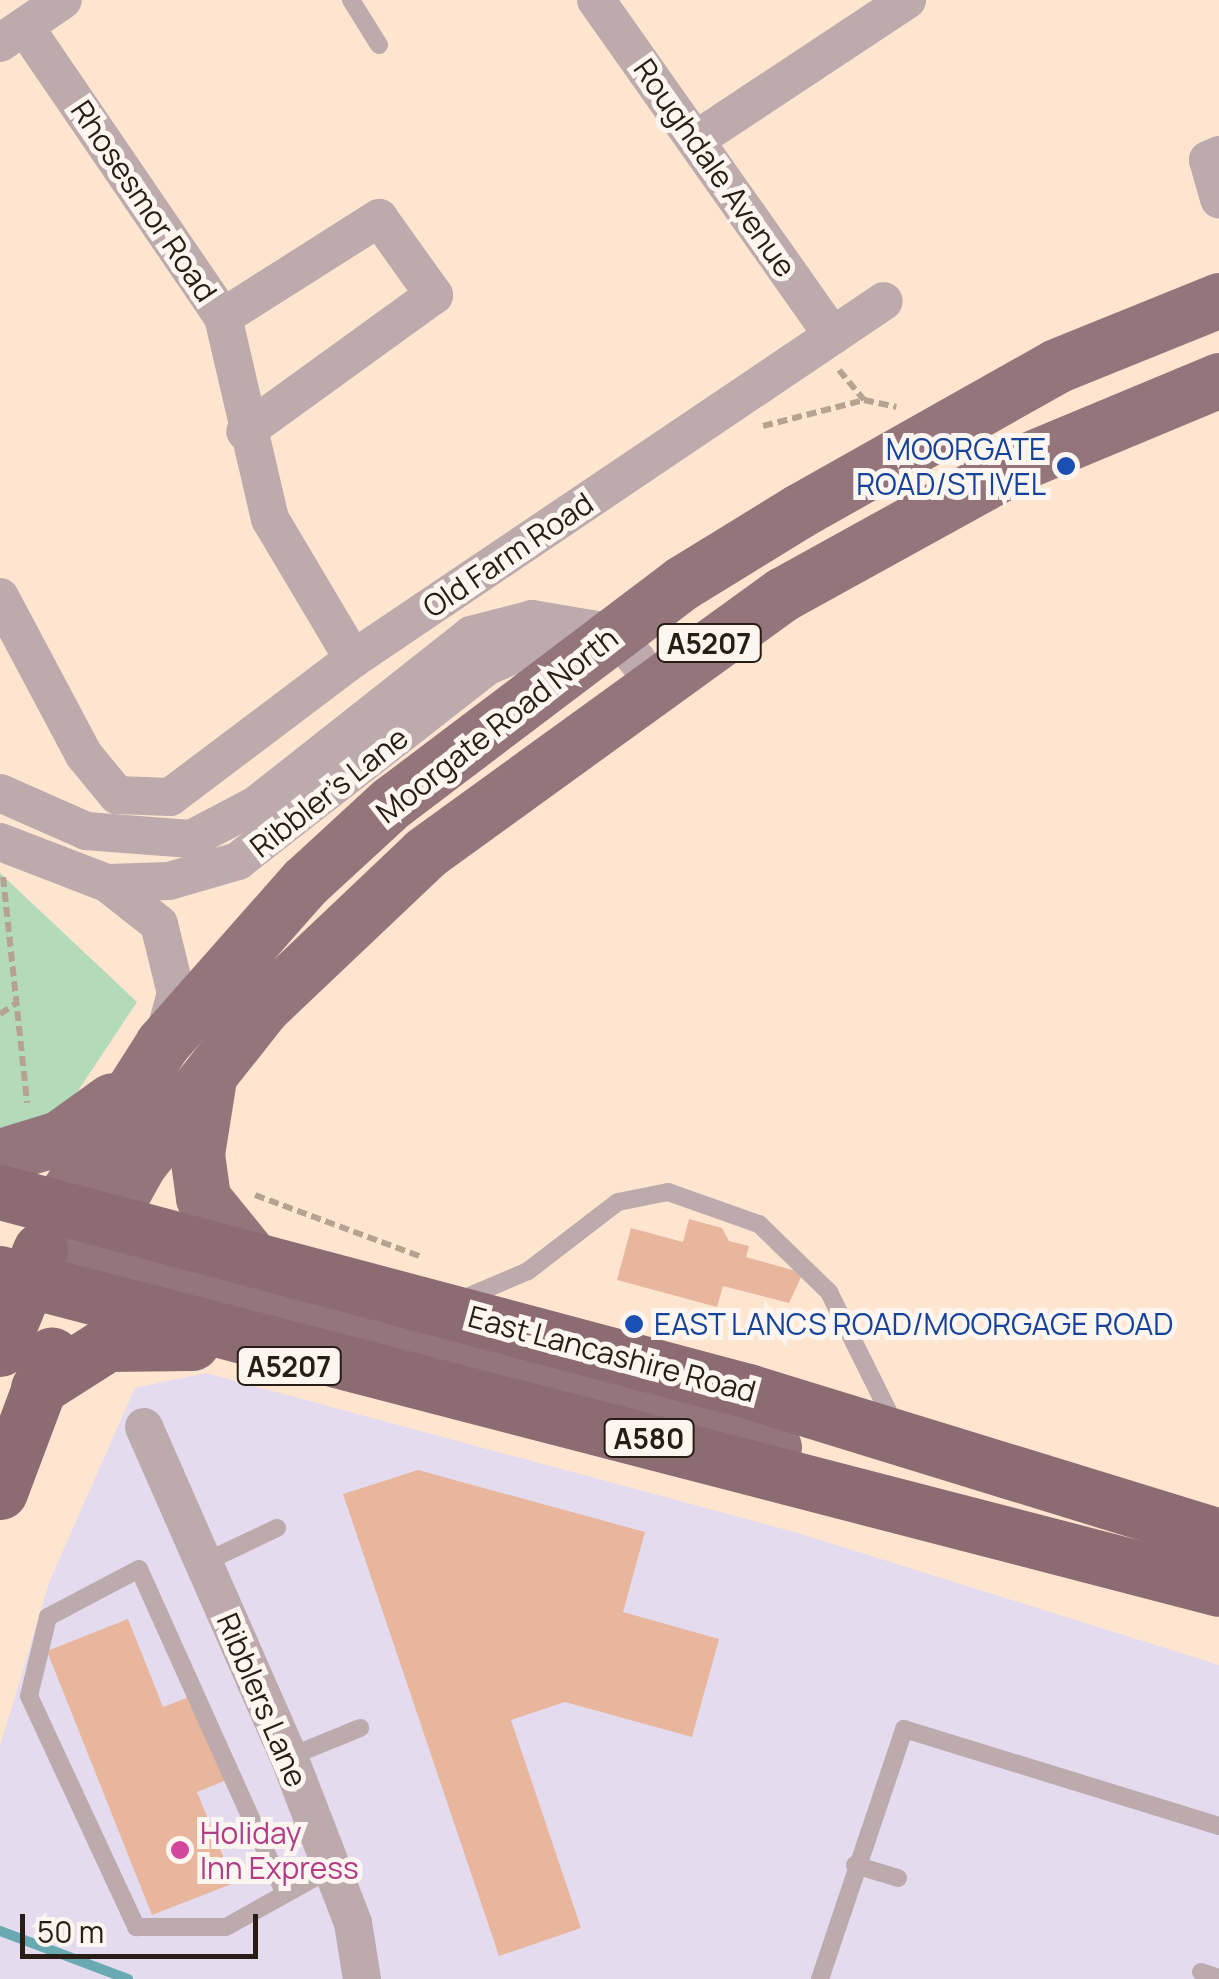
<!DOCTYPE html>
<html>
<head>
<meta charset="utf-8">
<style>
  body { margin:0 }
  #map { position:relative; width:1219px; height:1979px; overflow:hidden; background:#fde5d0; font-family:Manrope,sans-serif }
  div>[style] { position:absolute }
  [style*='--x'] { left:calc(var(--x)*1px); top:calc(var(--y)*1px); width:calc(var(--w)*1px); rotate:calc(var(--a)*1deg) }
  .industrial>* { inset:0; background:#e5dbef }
  .green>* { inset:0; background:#b4dbb9 }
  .stream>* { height:10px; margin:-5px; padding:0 5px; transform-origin:5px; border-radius:5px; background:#69aab2 }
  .building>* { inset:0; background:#e8b69d }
  .path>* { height:6px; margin-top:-3px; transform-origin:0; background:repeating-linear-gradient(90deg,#b6a291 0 10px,transparent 0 15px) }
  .service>* { height:18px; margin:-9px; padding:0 9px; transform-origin:9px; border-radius:9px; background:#bcaaad }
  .minor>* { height:38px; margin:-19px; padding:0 19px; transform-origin:19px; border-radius:19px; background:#bcaaad }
  .primary>* { height:55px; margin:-27.5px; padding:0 27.5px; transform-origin:27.5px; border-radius:27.5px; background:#94757b }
  .trunk>* { height:55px; margin:-27.5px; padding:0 27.5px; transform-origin:27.5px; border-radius:27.5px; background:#8c6c72 }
  .dots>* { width:28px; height:28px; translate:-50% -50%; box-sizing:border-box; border:5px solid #fcf5f0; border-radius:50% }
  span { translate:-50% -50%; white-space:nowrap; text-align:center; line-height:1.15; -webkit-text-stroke:10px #fcf5f0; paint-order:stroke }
  .shield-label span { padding:2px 8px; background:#fcf5f0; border:2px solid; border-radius:8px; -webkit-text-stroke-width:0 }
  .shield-label { font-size:28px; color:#271d14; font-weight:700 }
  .street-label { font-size:30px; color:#271d14 }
  .transit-label { font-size:30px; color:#164399 }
  .right { translate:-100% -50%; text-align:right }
  .left { translate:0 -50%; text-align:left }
  .hotel-label { font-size:30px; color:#b23c85 }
  .scale { position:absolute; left:20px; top:1914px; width:238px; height:45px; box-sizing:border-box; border:5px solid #271d14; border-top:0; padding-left:12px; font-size:30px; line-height:35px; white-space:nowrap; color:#271d14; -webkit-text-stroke:8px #fcf5f0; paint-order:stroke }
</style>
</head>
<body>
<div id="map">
  <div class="industrial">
    <i style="clip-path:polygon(206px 1373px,798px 1533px,1219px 1665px,1219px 1979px,0 1979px,0 1746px,50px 1580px,135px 1388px)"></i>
  </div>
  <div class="green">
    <i style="clip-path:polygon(0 873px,137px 1002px,42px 1145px,0 1135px)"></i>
  </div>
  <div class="stream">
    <i style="--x:0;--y:1931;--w:137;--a:20.6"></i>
  </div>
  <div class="building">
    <i style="clip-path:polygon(689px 1219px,722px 1228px,729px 1241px,749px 1246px,746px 1257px,803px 1273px,789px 1303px,723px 1286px,717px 1307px,617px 1280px,631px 1228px,683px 1242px)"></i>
    <i style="clip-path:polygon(418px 1470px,645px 1532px,623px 1612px,719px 1639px,692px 1737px,565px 1702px,511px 1720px,581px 1928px,499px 1956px,343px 1494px)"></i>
    <i style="clip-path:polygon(128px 1619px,163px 1707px,200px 1693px,234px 1777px,197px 1792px,234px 1883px,152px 1915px,47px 1651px)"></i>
  </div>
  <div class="path">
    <i style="--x:839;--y:370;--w:39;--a:50"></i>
    <i style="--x:864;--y:400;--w:33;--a:12"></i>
    <i style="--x:763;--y:426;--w:104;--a:-14.4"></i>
    <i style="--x:3;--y:877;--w:227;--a:83.9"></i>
    <i style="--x:0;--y:1014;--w:18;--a:-34"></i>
    <i style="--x:255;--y:1195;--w:178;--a:20.4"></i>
  </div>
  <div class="service">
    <i style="--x:351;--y:0;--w:53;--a:58.1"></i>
    <i style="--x:460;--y:1300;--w:74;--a:-23.1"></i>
    <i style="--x:528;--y:1271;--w:113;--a:-37.5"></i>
    <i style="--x:618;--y:1202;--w:51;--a:-11.3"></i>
    <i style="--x:668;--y:1192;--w:96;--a:19.4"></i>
    <i style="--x:759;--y:1224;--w:98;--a:44.2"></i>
    <i style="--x:829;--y:1292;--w:146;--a:63.6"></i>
    <i style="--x:203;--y:1563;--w:82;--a:-25.3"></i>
    <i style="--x:289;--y:1757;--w:77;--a:-22.2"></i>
    <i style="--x:855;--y:1865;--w:45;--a:16.8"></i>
    <i style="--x:285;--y:1894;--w:356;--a:-114.2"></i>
    <i style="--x:139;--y:1569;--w:103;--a:152.2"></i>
    <i style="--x:48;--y:1617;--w:81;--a:103.5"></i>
    <i style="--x:29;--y:1696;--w:255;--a:65.1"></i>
    <i style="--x:136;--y:1927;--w:90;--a:0"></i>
    <i style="--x:226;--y:1927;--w:119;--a:-29.1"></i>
    <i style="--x:1201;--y:1972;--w:19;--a:18"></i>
    <i style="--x:820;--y:1979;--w:264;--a:-71.4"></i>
    <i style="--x:904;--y:1729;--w:330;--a:17.1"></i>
  </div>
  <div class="minor">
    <i style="--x:596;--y:0;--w:411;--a:54.8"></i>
    <i style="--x:25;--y:27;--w:351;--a:55.7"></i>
    <i style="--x:223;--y:317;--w:207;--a:76.9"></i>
    <i style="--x:270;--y:519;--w:163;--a:59.3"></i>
    <i style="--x:0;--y:43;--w:76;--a:-34.3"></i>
    <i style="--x:697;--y:139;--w:252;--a:-33.5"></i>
    <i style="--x:1219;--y:155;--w:12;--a:156"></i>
    <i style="--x:1208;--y:160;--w:41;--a:74.2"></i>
    <i style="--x:223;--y:317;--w:185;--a:-32.4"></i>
    <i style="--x:379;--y:218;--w:95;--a:54.5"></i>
    <i style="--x:434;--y:295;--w:233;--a:144.1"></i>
    <i style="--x:0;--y:597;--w:179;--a:62"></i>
    <i style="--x:84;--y:755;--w:52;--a:50.5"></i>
    <i style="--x:117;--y:795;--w:53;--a:2.2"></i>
    <i style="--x:170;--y:797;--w:229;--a:-37"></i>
    <i style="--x:353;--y:659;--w:640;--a:-33.99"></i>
    <i style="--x:0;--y:793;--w:94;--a:23.8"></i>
    <i style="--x:86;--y:831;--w:105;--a:4.4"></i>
    <i style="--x:191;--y:839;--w:73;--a:-27.6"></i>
    <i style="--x:256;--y:805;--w:274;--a:-38.3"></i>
    <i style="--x:471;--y:635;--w:63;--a:-14.7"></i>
    <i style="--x:532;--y:619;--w:84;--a:9.6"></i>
    <i style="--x:615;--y:633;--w:60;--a:51"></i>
    <i style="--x:0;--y:842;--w:115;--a:21"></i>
    <i style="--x:107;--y:883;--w:62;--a:-1.8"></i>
    <i style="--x:169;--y:881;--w:72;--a:-16.2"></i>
    <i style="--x:238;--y:861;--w:317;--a:-38"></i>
    <i style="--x:488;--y:666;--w:93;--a:-23.5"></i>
    <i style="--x:107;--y:883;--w:66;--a:38.3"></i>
    <i style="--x:159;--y:924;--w:71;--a:76.2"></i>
    <i style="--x:176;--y:993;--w:46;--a:105.3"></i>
    <i style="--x:144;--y:1427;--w:360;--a:66.3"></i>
    <i style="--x:289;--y:1757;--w:178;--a:68.9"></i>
    <i style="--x:353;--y:1923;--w:57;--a:80.9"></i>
  </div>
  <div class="primary">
    <i style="--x:209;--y:1078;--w:77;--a:99"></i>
    <i style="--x:197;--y:1154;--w:44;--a:82.2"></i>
    <i style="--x:203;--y:1198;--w:76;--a:50.9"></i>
    <i style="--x:0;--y:1156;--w:62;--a:-17"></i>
    <i style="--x:59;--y:1138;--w:65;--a:-35.6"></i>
    <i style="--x:107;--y:1222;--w:66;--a:-61.1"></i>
    <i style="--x:139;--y:1164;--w:201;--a:-51.7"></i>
    <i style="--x:264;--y:1006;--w:222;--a:-43.5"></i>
    <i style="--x:425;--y:853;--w:442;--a:-35.9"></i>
    <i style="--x:783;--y:594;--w:271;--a:-28.9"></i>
    <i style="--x:1020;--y:463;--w:216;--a:-22.6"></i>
    <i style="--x:774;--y:1447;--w:726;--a:-164.09"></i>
    <i style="--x:76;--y:1248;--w:30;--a:-135"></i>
    <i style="--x:55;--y:1227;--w:18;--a:-84"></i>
    <i style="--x:57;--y:1209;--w:196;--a:-57.5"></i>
    <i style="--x:162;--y:1044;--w:216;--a:-48.6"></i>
    <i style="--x:305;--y:882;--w:117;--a:-42.6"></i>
    <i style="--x:391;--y:803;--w:365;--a:-37.1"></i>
    <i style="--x:682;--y:583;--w:137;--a:-31.6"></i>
    <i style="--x:799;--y:511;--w:295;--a:-29.4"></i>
    <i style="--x:1056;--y:366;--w:176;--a:-22"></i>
  </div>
  <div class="trunk">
    <i style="--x:0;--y:1192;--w:774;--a:14.9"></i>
    <i style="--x:748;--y:1391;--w:493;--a:17.1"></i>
    <i style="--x:0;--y:1273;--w:1259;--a:14.53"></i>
    <i style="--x:0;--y:1349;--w:107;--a:-68"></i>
    <i style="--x:38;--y:1388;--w:82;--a:-32.5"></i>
    <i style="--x:107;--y:1344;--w:85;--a:-0.7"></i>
    <i style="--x:0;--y:1492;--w:147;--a:-69.4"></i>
  </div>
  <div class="dots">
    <i style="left:1066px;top:466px;background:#1a4fb4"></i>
    <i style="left:634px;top:1324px;background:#1a4fb4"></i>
    <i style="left:180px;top:1850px;background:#d1479c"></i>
  </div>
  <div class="shield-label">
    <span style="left:709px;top:643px">A5207</span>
    <span style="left:289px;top:1366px">A5207</span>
    <span style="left:649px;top:1438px">A580</span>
  </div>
  <div class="street-label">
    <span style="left:715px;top:168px;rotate:55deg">Roughdale Avenue</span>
    <span style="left:144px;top:201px;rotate:56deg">Rhosesmor Road</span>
    <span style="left:508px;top:555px;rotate:-34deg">Old Farm Road</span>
    <span style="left:497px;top:725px;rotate:-38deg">Moorgate Road North</span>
    <span style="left:329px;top:792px;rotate:-38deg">Ribbler's Lane</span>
    <span style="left:612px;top:1354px;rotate:15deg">East Lancashire Road</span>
    <span style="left:262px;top:1700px;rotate:67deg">Ribblers Lane</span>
  </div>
  <div class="transit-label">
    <span class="right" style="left:1046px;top:466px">MOORGATE<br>ROAD/ST IVEL</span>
    <span class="left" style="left:654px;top:1324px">EAST LANCS ROAD/MOORGAGE ROAD</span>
  </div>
  <div class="hotel-label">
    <span class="left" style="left:200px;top:1850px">Holiday<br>Inn Express</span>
  </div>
  <div class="scale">50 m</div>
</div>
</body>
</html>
